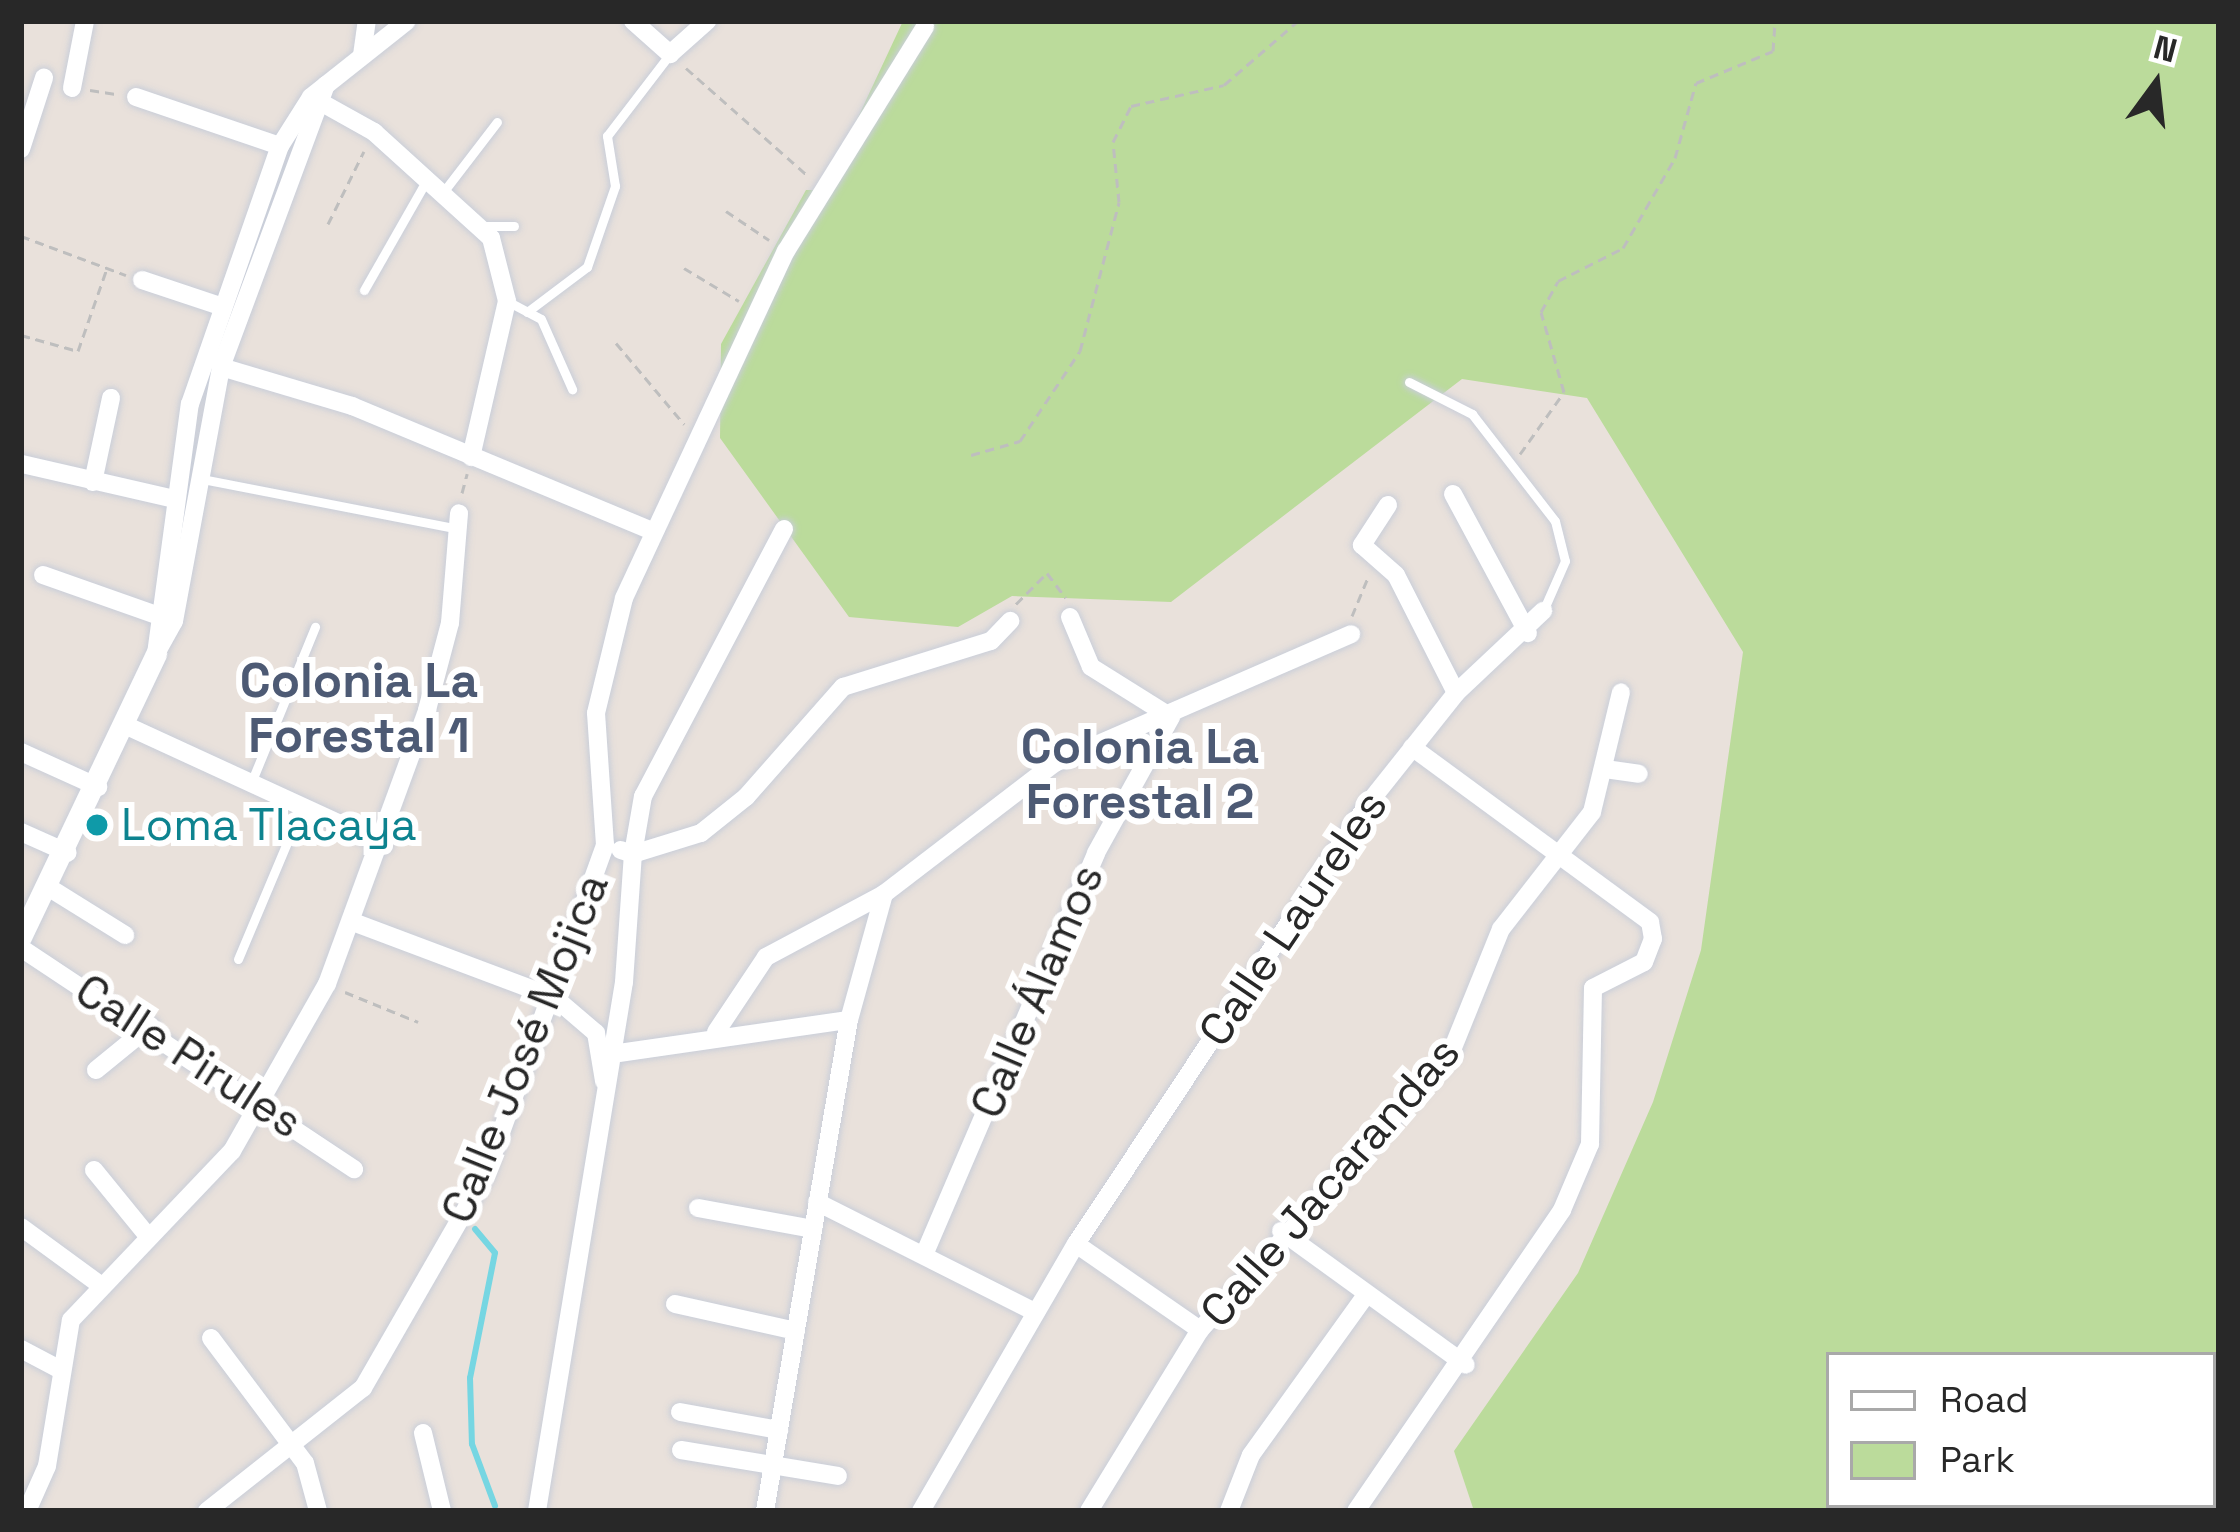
<!DOCTYPE html>
<html>
<head>
<meta charset="utf-8">
<style>
  body { margin:0 }
  #map { position:relative; width:2240px; height:1532px; overflow:hidden; background:#e9e1db; font-family:"Space Grotesk",sans-serif }
  div>[style] { position:absolute }
  [style*='--x'] { left:calc(var(--x)*1px); top:calc(var(--y)*1px); width:calc(var(--w)*1px); rotate:calc(var(--a)*1deg) }
  .green>* { inset:0; background:#bbdb9b }
  .stream>* { height:6px; margin:-3px; padding:0 3px; transform-origin:3px; border-radius:3px; background:#76d6e2 }
  .path>* { height:3px; margin-top:-1.5px; transform-origin:0; background:repeating-linear-gradient(90deg,#bebebe 0 9px,transparent 0 15px) }
  .roads { filter:drop-shadow(0 0 3px #c9ced9) drop-shadow(0 0 3px #c9ced9) }
  .service>* { height:9px; margin:-4.5px; padding:0 4.5px; transform-origin:4.5px; border-radius:4.5px; background:#fff }
  .minor>* { height:18px; margin:-9px; padding:0 9px; transform-origin:9px; border-radius:9px; background:#fff }
  .tertiary>* { height:21px; margin:-10.5px; padding:0 10.5px; transform-origin:10.5px; border-radius:10.5px; background:#fff }
  .dots>* { width:33px; height:33px; translate:-50% -50%; box-sizing:border-box; border:6px solid #fff; border-radius:50% }
  span { translate:-50% -50%; white-space:nowrap; text-align:center; line-height:1.15; -webkit-text-stroke:12px #fff; paint-order:stroke }
  .culture-label { font-size:45px; color:#0d838f }
  .left { translate:0 -50%; text-align:left }
  .street-label { font-size:45px; color:#282828 }
  .neighbourhood-label { font-size:48px; color:#4d5a74; font-weight:700 }
  .frame { position:absolute; inset:0; border:24px solid #282828; pointer-events:none }
  .legend { position:absolute; left:1826px; top:1352px; width:390px; height:156px; box-sizing:border-box; background:#fff; border:3px solid #a9a9a9; margin:0; padding:15px 21px; list-style:none; font-size:36px; color:#282828 }
  .legend li { display:flex; align-items:center; gap:24px; height:60px }
  .legend b { width:60px; border:3px solid #a9a9a9 }
  .north { position:absolute; left:2096px; top:24px; width:120px; height:120px; -webkit-text-stroke:9px #fff; paint-order:stroke; rotate:15deg; font-size:33px; font-weight:700; line-height:48px; text-align:center; color:#282828 }
  .north::after { content:''; display:block; margin:auto; width:42px; height:54px; background:#282828; clip-path:polygon(50% 0,100% 100%,50% 72%,0 100%) }
</style>
</head>
<body>
<div id="map">
  <div class="green">
    <i style="clip-path:polygon(evenodd,903px 21px,2219px 21px,2219px 1511px,1474px 1511px,1454px 1451px,1578px 1273px,1653px 1102px,1701px 950px,1743px 652px,1587px 398px,1462px 379px,1171px 602px,1012px 596px,958px 627px,849px 617px,720px 438px,721px 344px,806px 190px,824px 190px,903px 21px,1829px 1355px,2213px 1355px,2213px 1505px,1829px 1505px,1829px 1355px)"></i>
  </div>
  <div class="stream">
    <i style="--x:475;--y:1229;--w:31;--a:50"></i>
    <i style="--x:495;--y:1253;--w:127;--a:101.3"></i>
    <i style="--x:470;--y:1378;--w:66;--a:88.3"></i>
    <i style="--x:472;--y:1444;--w:66;--a:69.6"></i>
  </div>
  <div class="path">
    <i style="--x:686;--y:68;--w:164;--a:41.5"></i>
    <i style="--x:90;--y:90;--w:26;--a:9"></i>
    <i style="--x:726;--y:211;--w:52;--a:34"></i>
    <i style="--x:328;--y:224;--w:81;--a:-63.7"></i>
    <i style="--x:21;--y:236;--w:112;--a:20.4"></i>
    <i style="--x:684;--y:268;--w:64;--a:31"></i>
    <i style="--x:21;--y:335;--w:59;--a:15.7"></i>
    <i style="--x:78;--y:351;--w:88;--a:-70.7"></i>
    <i style="--x:616;--y:343;--w:106;--a:50"></i>
    <i style="--x:1520;--y:454;--w:76;--a:-54.6"></i>
    <i style="--x:1564;--y:392;--w:83;--a:-106"></i>
    <i style="--x:1541;--y:312;--w:35;--a:-61"></i>
    <i style="--x:1558;--y:281;--w:73;--a:-26.9"></i>
    <i style="--x:1623;--y:248;--w:104;--a:-60"></i>
    <i style="--x:1675;--y:158;--w:78;--a:-74.4"></i>
    <i style="--x:1696;--y:83;--w:83;--a:-22.6"></i>
    <i style="--x:1773;--y:51;--w:30;--a:-86"></i>
    <i style="--x:971;--y:455;--w:51;--a:-15.9"></i>
    <i style="--x:1020;--y:441;--w:108;--a:-56.3"></i>
    <i style="--x:1080;--y:351;--w:154;--a:-75.3"></i>
    <i style="--x:1119;--y:202;--w:60;--a:-95.7"></i>
    <i style="--x:1113;--y:142;--w:40;--a:-63.4"></i>
    <i style="--x:1131;--y:106;--w:95;--a:-12.7"></i>
    <i style="--x:1224;--y:85;--w:98;--a:-40.9"></i>
    <i style="--x:462;--y:493;--w:20;--a:-75"></i>
    <i style="--x:1016;--y:604;--w:44;--a:-45"></i>
    <i style="--x:1047;--y:573;--w:31;--a:53"></i>
    <i style="--x:1352;--y:616;--w:44;--a:-67.5"></i>
    <i style="--x:345;--y:992;--w:79;--a:22.3"></i>
  </div>
  <div class="roads">
    <div class="service">
      <i style="--x:444;--y:191;--w:87;--a:-52.5"></i>
      <i style="--x:484;--y:226;--w:30;--a:0"></i>
      <i style="--x:364;--y:290;--w:129;--a:-60.3"></i>
      <i style="--x:507;--y:301;--w:38;--a:28"></i>
      <i style="--x:541;--y:319;--w:77;--a:66.1"></i>
      <i style="--x:527;--y:312;--w:75;--a:-36.9"></i>
      <i style="--x:587;--y:267;--w:86;--a:-70.9"></i>
      <i style="--x:615;--y:186;--w:51;--a:-99.1"></i>
      <i style="--x:607;--y:136;--w:103;--a:-52.5"></i>
      <i style="--x:1409;--y:382;--w:71;--a:26.9"></i>
      <i style="--x:1472;--y:414;--w:135;--a:52.2"></i>
      <i style="--x:1555;--y:521;--w:41;--a:76"></i>
      <i style="--x:1565;--y:561;--w:55;--a:113.7"></i>
      <i style="--x:202;--y:479;--w:258;--a:11"></i>
      <i style="--x:251;--y:783;--w:169;--a:-67.7"></i>
      <i style="--x:238;--y:959;--w:163;--a:-67.2"></i>
    </div>
    <div class="minor">
      <i style="--x:633;--y:21;--w:50;--a:41.7"></i>
      <i style="--x:670;--y:54;--w:50;--a:-41.7"></i>
      <i style="--x:362;--y:55;--w:34;--a:-82"></i>
      <i style="--x:72;--y:88;--w:68;--a:-79"></i>
      <i style="--x:136;--y:97;--w:152;--a:18.8"></i>
      <i style="--x:315;--y:99;--w:68;--a:29.2"></i>
      <i style="--x:374;--y:132;--w:158;--a:42.2"></i>
      <i style="--x:491;--y:238;--w:65;--a:75.7"></i>
      <i style="--x:507;--y:301;--w:160;--a:103"></i>
      <i style="--x:21;--y:149;--w:75;--a:-72.1"></i>
      <i style="--x:142;--y:280;--w:82;--a:18.4"></i>
      <i style="--x:221;--y:367;--w:137;--a:16.6"></i>
      <i style="--x:352;--y:406;--w:326;--a:22.6"></i>
      <i style="--x:22;--y:464;--w:153;--a:12.9"></i>
      <i style="--x:93;--y:482;--w:86;--a:-77.9"></i>
      <i style="--x:1453;--y:494;--w:158;--a:61.7"></i>
      <i style="--x:1388;--y:505;--w:48;--a:123"></i>
      <i style="--x:1362;--y:545;--w:45;--a:41.4"></i>
      <i style="--x:1396;--y:575;--w:132;--a:63"></i>
      <i style="--x:784;--y:529;--w:302;--a:117.8"></i>
      <i style="--x:643;--y:796;--w:59;--a:99.8"></i>
      <i style="--x:633;--y:854;--w:71;--a:-17.2"></i>
      <i style="--x:701;--y:833;--w:58;--a:-38.7"></i>
      <i style="--x:746;--y:797;--w:147;--a:-48.6"></i>
      <i style="--x:843;--y:687;--w:155;--a:-17.3"></i>
      <i style="--x:991;--y:641;--w:28;--a:-46"></i>
      <i style="--x:43;--y:575;--w:133;--a:19.4"></i>
      <i style="--x:1070;--y:617;--w:54;--a:67.2"></i>
      <i style="--x:1091;--y:667;--w:94;--a:32"></i>
      <i style="--x:158;--y:650;--w:33;--a:-61"></i>
      <i style="--x:174;--y:621;--w:258;--a:-79.5"></i>
      <i style="--x:221;--y:367;--w:301;--a:-69.6"></i>
      <i style="--x:156;--y:654;--w:252;--a:-82.3"></i>
      <i style="--x:190;--y:404;--w:273;--a:-70.8"></i>
      <i style="--x:280;--y:146;--w:58;--a:-57.7"></i>
      <i style="--x:311;--y:97;--w:122;--a:-38.4"></i>
      <i style="--x:127;--y:726;--w:283;--a:24.7"></i>
      <i style="--x:21;--y:752;--w:85;--a:24.4"></i>
      <i style="--x:1605;--y:769;--w:34;--a:8"></i>
      <i style="--x:21;--y:832;--w:51;--a:24.1"></i>
      <i style="--x:48;--y:887;--w:91;--a:31.9"></i>
      <i style="--x:353;--y:922;--w:216;--a:20.6"></i>
      <i style="--x:555;--y:998;--w:54;--a:40.5"></i>
      <i style="--x:596;--y:1033;--w:49;--a:80.5"></i>
      <i style="--x:21;--y:948;--w:400;--a:33.6"></i>
      <i style="--x:716;--y:1032;--w:90;--a:-56.3"></i>
      <i style="--x:766;--y:957;--w:134;--a:-28.1"></i>
      <i style="--x:884;--y:894;--w:215;--a:-37.5"></i>
      <i style="--x:1055;--y:763;--w:323;--a:-23.5"></i>
      <i style="--x:612;--y:1054;--w:239;--a:-8.2"></i>
      <i style="--x:96;--y:1070;--w:70;--a:-39.2"></i>
      <i style="--x:94;--y:1170;--w:84;--a:50.8"></i>
      <i style="--x:817;--y:1202;--w:244;--a:26.8"></i>
      <i style="--x:698;--y:1208;--w:117;--a:10.3"></i>
      <i style="--x:21;--y:1227;--w:97;--a:36.2"></i>
      <i style="--x:1281;--y:1231;--w:228;--a:35.9"></i>
      <i style="--x:1076;--y:1244;--w:151;--a:34.7"></i>
      <i style="--x:924;--y:1255;--w:437;--a:-66.8"></i>
      <i style="--x:1096;--y:853;--w:155;--a:-61.1"></i>
      <i style="--x:675;--y:1304;--w:124;--a:12.6"></i>
      <i style="--x:211;--y:1338;--w:156;--a:53.1"></i>
      <i style="--x:305;--y:1463;--w:50;--a:74.8"></i>
      <i style="--x:21;--y:1349;--w:45;--a:27.7"></i>
      <i style="--x:680;--y:1412;--w:101;--a:10.3"></i>
      <i style="--x:423;--y:1433;--w:80;--a:76.3"></i>
      <i style="--x:681;--y:1450;--w:159;--a:9.4"></i>
      <i style="--x:27;--y:1511;--w:49;--a:-66"></i>
      <i style="--x:47;--y:1466;--w:148;--a:-80.7"></i>
      <i style="--x:71;--y:1320;--w:233;--a:-46.4"></i>
      <i style="--x:232;--y:1151;--w:192;--a:-60.4"></i>
      <i style="--x:327;--y:984;--w:292;--a:-69.9"></i>
      <i style="--x:427;--y:710;--w:90;--a:-75.2"></i>
      <i style="--x:450;--y:623;--w:110;--a:-85.3"></i>
      <i style="--x:207;--y:1511;--w:199;--a:-38.3"></i>
      <i style="--x:363;--y:1388;--w:247;--a:-60.1"></i>
      <i style="--x:486;--y:1174;--w:350;--a:-70.1"></i>
      <i style="--x:605;--y:845;--w:132;--a:-93.9"></i>
      <i style="--x:596;--y:713;--w:118;--a:-76.3"></i>
      <i style="--x:624;--y:598;--w:383;--a:-65"></i>
      <i style="--x:786;--y:251;--w:264;--a:-58.2"></i>
      <i style="--x:537;--y:1511;--w:536;--a:-80.66"></i>
      <i style="--x:624;--y:982;--w:128;--a:-86"></i>
      <i style="--x:633;--y:854;--w:13;--a:-162"></i>
      <i style="--x:765;--y:1511;--w:498;--a:-80.3"></i>
      <i style="--x:849;--y:1020;--w:131;--a:-74.5"></i>
      <i style="--x:921;--y:1511;--w:309;--a:-59.9"></i>
      <i style="--x:1076;--y:1244;--w:527;--a:-56.46"></i>
      <i style="--x:1367;--y:805;--w:143;--a:-51.5"></i>
      <i style="--x:1456;--y:693;--w:120;--a:-43.3"></i>
      <i style="--x:1089;--y:1511;--w:212;--a:-58.5"></i>
      <i style="--x:1200;--y:1330;--w:372;--a:-47.7"></i>
      <i style="--x:1450;--y:1055;--w:136;--a:-68"></i>
      <i style="--x:1501;--y:929;--w:148;--a:-52.1"></i>
      <i style="--x:1592;--y:812;--w:123;--a:-76.4"></i>
      <i style="--x:1229;--y:1511;--w:60;--a:-68.6"></i>
      <i style="--x:1251;--y:1455;--w:197;--a:-54.3"></i>
      <i style="--x:1356;--y:1511;--w:365;--a:-55.6"></i>
      <i style="--x:1562;--y:1210;--w:72;--a:-67"></i>
      <i style="--x:1590;--y:1144;--w:156;--a:-88.9"></i>
      <i style="--x:1593;--y:988;--w:57;--a:-27"></i>
      <i style="--x:1644;--y:962;--w:25;--a:-69"></i>
      <i style="--x:1653;--y:939;--w:17;--a:-100"></i>
      <i style="--x:1650;--y:922;--w:295;--a:-143.7"></i>
    </div>
    <div class="tertiary">
      <i style="--x:21;--y:937;--w:314;--a:-64.5"></i>
    </div>
  </div>
  <div class="dots">
    <i style="left:97px;top:825px;background:#0f9aa8"></i>
  </div>
  <div class="culture-label">
    <span class="left" style="left:121px;top:825px">Loma Tlacaya</span>
  </div>
  <div class="street-label">
    <span style="left:1293px;top:918px;rotate:-56deg">Calle Laureles</span>
    <span style="left:1037px;top:991px;rotate:-67deg">Calle Álamos</span>
    <span style="left:525px;top:1048px;rotate:-68deg">Calle José Mojica</span>
    <span style="left:189px;top:1056px;rotate:33deg">Calle Pirules</span>
    <span style="left:1330px;top:1182px;rotate:-49deg">Calle Jacarandas</span>
  </div>
  <div class="neighbourhood-label">
    <span style="left:359px;top:708px">Colonia La<br>Forestal 1</span>
    <span style="left:1140px;top:774px">Colonia La<br>Forestal 2</span>
  </div>
  <div class="frame"></div>
  <ul class="legend">
  <li><b style="height:15px;background:#fff"></b>Road</li>
  <li><b style="height:33px;background:#bbdb9b"></b>Park</li>
  </ul>
  <div class="north">N</div>
</div>
</body>
</html>
